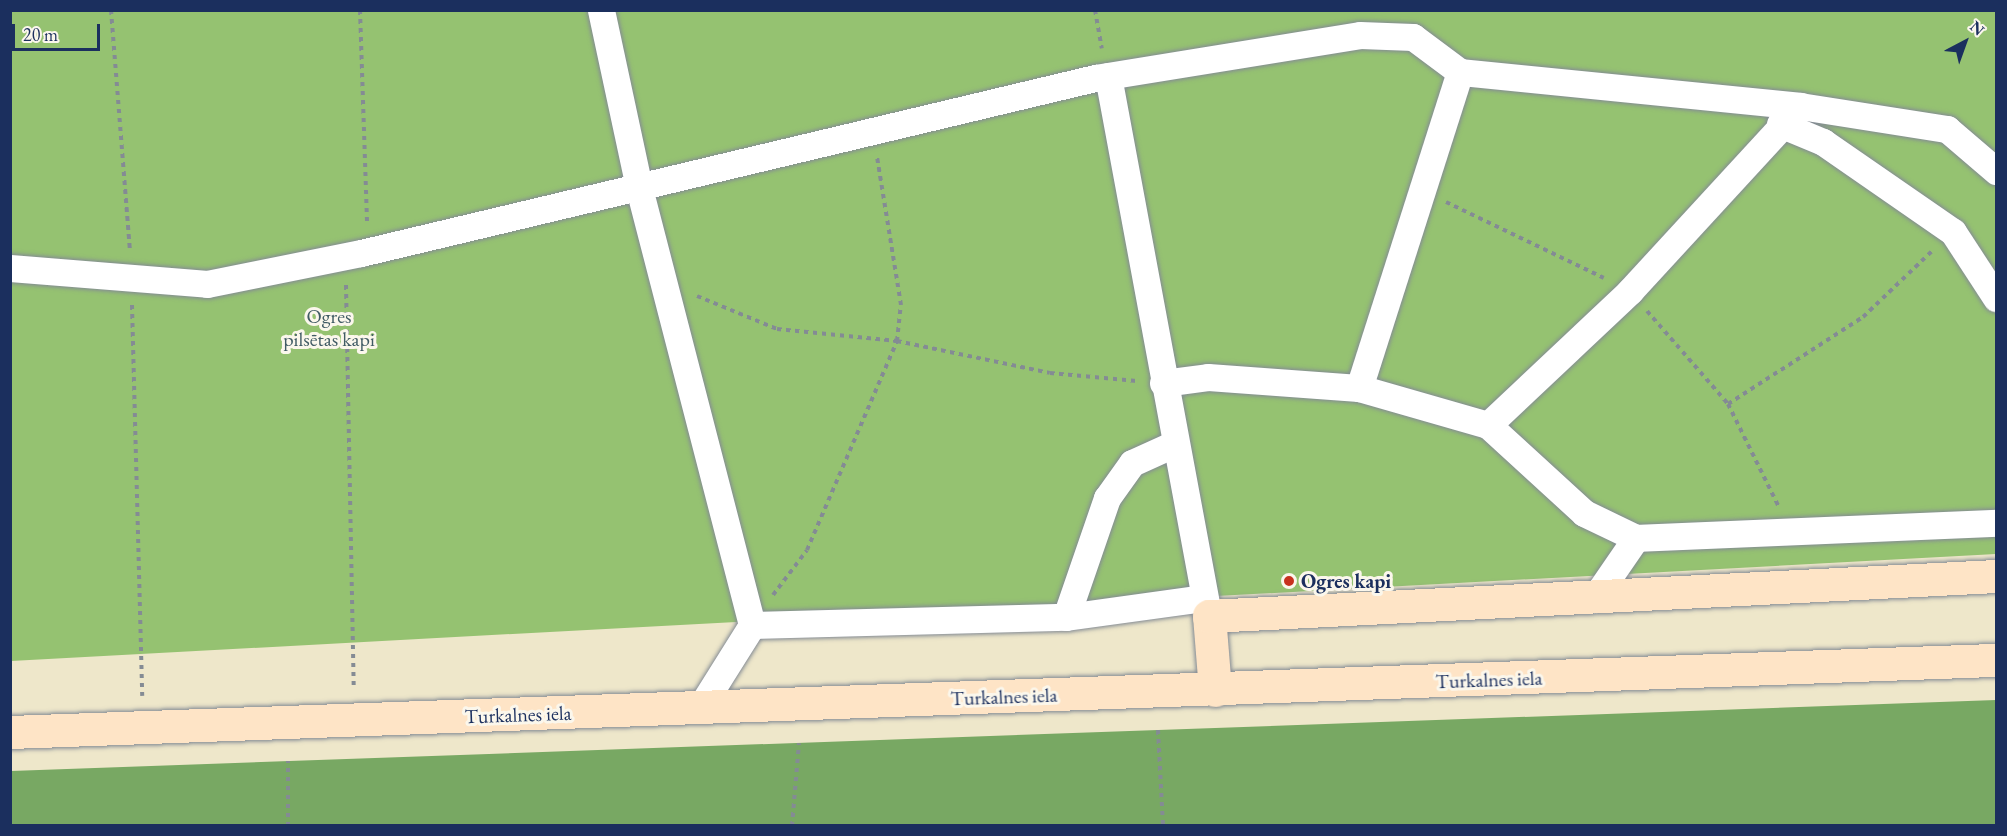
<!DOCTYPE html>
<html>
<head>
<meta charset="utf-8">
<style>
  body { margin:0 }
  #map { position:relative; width:2007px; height:836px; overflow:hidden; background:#eee7ca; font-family:"EB Garamond",serif }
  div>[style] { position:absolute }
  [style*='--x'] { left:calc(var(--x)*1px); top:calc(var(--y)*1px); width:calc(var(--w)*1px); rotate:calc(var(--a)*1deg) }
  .green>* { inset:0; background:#95c271 }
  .forest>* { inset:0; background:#78a863 }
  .path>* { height:4px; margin-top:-2px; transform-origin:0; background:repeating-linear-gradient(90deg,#848b94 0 4.5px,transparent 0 9px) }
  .roads { filter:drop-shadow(0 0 2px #848b94) drop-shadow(0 0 2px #848b94) }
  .street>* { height:27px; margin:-13.5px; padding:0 13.5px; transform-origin:13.5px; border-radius:13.5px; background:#fff }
  .secondary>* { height:33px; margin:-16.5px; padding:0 16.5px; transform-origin:16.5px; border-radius:16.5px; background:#fee4c6 }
  .dots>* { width:16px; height:16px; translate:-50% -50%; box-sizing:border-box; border:3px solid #fbf7ec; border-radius:50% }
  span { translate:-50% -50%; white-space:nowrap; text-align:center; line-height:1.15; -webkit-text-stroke:6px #fbf7ec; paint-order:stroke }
  .park-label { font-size:20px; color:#405b64 }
  .poi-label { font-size:20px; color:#1b2f5e; font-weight:700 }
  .left { translate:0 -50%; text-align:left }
  .street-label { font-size:20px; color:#1b2f5e }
  .frame { position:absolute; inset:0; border:12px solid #1b2f5e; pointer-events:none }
  .north { position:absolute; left:1935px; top:12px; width:60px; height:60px; -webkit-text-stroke:4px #fbf7ec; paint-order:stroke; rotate:41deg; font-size:16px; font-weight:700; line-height:24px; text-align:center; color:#1b2f5e }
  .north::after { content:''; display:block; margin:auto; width:21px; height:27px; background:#1b2f5e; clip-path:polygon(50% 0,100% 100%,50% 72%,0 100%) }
  .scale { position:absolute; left:12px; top:24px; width:88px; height:27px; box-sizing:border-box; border:3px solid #1b2f5e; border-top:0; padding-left:8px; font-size:18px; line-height:21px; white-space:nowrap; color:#1b2f5e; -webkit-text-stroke:4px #fbf7ec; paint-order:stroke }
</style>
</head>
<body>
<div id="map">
  <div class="green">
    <i style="clip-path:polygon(10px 11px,1996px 11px,1996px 554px,11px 661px)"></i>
  </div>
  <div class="forest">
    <i style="clip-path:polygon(1996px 700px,1996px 825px,11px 825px,11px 771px)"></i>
  </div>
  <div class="path">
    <i style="--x:111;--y:10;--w:240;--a:85.5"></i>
    <i style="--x:360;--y:10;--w:214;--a:88.1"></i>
    <i style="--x:1095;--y:10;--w:39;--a:80"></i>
    <i style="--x:1446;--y:202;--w:175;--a:25.7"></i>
    <i style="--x:346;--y:285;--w:405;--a:88.9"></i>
    <i style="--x:697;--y:296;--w:87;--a:22.4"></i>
    <i style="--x:777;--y:329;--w:121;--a:5.7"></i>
    <i style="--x:897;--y:341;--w:156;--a:11.8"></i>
    <i style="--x:1050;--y:373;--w:87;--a:5.3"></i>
    <i style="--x:132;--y:305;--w:391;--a:88.5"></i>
    <i style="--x:1647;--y:311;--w:123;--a:48.9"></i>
    <i style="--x:1728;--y:404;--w:113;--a:63.7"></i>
    <i style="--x:1728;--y:404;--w:161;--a:-32.8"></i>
    <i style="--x:1863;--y:317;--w:97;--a:-43.7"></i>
    <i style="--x:773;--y:595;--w:56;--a:-52.9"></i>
    <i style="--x:807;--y:550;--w:228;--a:-66.7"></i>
    <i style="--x:897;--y:341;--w:36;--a:-84"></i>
    <i style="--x:901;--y:305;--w:150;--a:-99.2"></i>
    <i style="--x:1158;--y:730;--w:96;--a:87"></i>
    <i style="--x:288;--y:826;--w:65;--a:-90"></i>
    <i style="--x:792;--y:826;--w:83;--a:-85.2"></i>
  </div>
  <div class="roads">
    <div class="street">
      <i style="--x:601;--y:10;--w:182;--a:77.9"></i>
      <i style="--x:639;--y:188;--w:451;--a:75.5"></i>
      <i style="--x:1108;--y:76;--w:547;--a:79.47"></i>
      <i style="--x:1780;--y:124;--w:47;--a:22.7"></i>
      <i style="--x:1823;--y:142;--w:158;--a:34.7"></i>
      <i style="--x:1953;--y:232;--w:79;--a:56.9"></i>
      <i style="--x:10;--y:268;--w:198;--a:4.6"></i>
      <i style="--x:207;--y:284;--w:157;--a:-11.4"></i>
      <i style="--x:361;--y:253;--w:755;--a:-13.41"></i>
      <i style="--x:1095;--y:78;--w:268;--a:-9.2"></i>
      <i style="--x:1360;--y:35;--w:53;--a:2.2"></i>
      <i style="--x:1413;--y:37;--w:59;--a:36.7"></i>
      <i style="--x:1460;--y:72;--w:342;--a:5.7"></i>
      <i style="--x:1800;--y:106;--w:149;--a:8.9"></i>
      <i style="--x:1947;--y:129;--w:65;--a:40.6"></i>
      <i style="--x:1163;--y:383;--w:45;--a:-7.6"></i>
      <i style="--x:1208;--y:377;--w:151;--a:4.2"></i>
      <i style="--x:1359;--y:388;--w:134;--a:16"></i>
      <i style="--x:1488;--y:425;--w:130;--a:42.5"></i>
      <i style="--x:1584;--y:513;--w:58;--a:25.7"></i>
      <i style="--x:1636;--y:538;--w:360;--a:-2.4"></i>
      <i style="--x:1359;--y:388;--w:332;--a:-72.3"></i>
      <i style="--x:1488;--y:425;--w:195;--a:-43.3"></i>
      <i style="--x:1630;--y:291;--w:251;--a:-47.4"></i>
      <i style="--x:1594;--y:599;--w:74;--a:-55.5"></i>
      <i style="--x:1066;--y:617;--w:126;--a:-71"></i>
      <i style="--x:1107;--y:498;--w:43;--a:-54.5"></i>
      <i style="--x:1132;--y:463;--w:46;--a:-24.3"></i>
      <i style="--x:700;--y:708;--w:98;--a:-57.9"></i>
      <i style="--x:752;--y:625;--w:314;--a:-1.5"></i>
      <i style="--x:1066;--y:617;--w:138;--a:-7.9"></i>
    </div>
    <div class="secondary">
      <i style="--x:1215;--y:690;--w:74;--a:-94.6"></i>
      <i style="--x:1209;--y:616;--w:788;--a:-2.91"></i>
      <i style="--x:10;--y:732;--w:1987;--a:-2.08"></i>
    </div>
  </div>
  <div class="dots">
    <i style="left:1289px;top:581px;background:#c8321e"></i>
  </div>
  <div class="park-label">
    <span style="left:329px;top:328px">Ogres<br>pilsētas kapi</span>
  </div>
  <div class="poi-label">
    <span class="left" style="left:1301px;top:581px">Ogres kapi</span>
  </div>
  <div class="street-label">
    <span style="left:1489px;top:680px;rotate:-2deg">Turkalnes iela</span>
    <span style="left:1004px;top:697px;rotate:-2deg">Turkalnes iela</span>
    <span style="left:518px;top:715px;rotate:-2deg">Turkalnes iela</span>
  </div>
  <div class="frame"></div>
  <div class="north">N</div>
  <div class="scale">20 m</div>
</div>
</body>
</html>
